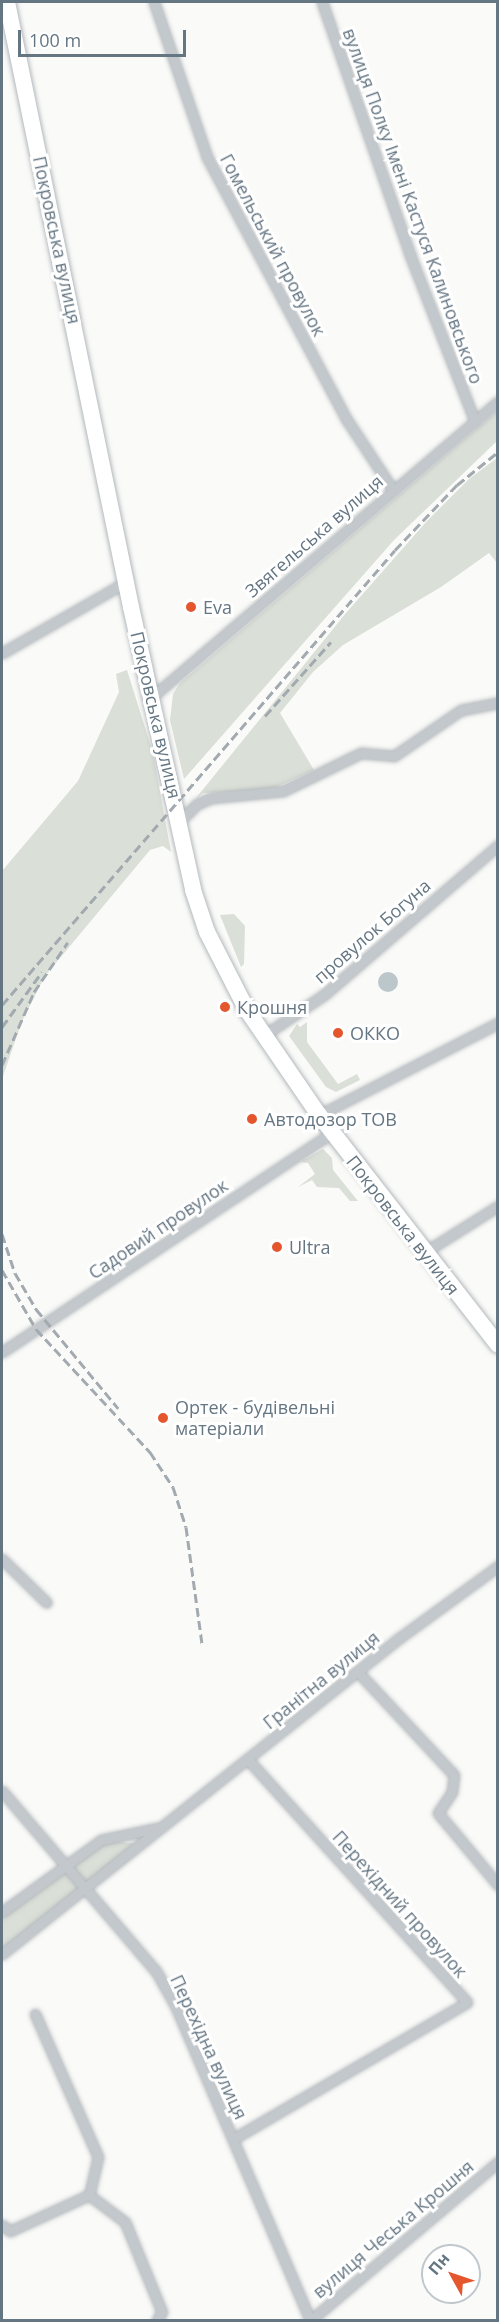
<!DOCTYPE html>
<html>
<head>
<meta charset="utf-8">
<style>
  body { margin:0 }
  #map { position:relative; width:499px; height:2322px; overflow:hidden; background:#fafaf8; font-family:"Open Sans",sans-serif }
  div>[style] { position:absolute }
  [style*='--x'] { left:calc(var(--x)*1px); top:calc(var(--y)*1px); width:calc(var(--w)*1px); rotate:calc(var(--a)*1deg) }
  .green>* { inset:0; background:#dadfd7 }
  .water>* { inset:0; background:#bbc7cb }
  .round { border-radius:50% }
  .roads { filter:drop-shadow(0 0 2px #b4b9bd) drop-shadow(0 0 2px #b4b9bd) }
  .street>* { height:9px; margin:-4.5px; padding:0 4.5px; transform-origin:4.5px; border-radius:4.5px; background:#c3c8cc }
  .highway>* { height:16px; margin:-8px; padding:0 8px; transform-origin:8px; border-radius:8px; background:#fff }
  .rail>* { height:3px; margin-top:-1.5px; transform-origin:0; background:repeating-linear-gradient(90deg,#a2aab0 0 9px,transparent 0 13.5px) }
  .dots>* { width:16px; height:16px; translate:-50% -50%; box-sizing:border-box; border:3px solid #fff; border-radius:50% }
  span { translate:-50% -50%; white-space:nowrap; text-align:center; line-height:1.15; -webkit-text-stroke:6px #fff; paint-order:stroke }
  .street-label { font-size:18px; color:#657683 }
  .poi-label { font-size:18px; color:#657683 }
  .left { translate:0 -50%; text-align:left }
  .frame { position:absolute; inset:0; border:3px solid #657683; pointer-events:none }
  .north { position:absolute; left:421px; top:2244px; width:60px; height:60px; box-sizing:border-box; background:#fff; border:2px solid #c1c8cd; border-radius:50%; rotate:310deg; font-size:16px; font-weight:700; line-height:24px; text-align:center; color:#657683 }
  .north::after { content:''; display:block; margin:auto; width:21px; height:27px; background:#e4572e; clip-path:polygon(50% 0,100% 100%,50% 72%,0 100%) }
  .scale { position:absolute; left:18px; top:30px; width:168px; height:27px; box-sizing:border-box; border:3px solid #657683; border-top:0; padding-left:8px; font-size:18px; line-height:21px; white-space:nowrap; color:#657683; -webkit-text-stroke:4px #fff; paint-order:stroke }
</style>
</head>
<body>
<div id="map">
  <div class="green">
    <i style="clip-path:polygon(497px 411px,497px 441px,394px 540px,184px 779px,170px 720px,173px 694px,180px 683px)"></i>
    <i style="clip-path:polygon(497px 458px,497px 563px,489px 553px,441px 587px,343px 645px,313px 672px,280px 713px,314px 770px,270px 790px,203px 793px,196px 798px,346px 613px,427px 521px,469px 479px)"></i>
    <i style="clip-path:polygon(127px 670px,153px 753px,171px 852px,163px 846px,150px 850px,45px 976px,22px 1021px,2px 1079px,2px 871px,78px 781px,119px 692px,116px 674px)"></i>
    <i style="clip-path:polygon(234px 914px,245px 926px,244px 964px,241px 967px,220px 915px)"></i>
    <i style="clip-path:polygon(307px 1022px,307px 1042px,338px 1084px,357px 1074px,360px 1080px,336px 1092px,326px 1087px,289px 1036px,297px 1024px,300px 1027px)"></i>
    <i style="clip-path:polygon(323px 1149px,332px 1158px,333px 1170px,358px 1201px,350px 1201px,339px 1188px,317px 1187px,312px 1180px,298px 1187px,315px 1174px,308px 1163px,300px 1162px)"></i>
    <i style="clip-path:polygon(101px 1840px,140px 1844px,2px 1954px,2px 1912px)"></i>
  </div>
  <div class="water">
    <i class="round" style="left:378px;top:972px;width:20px;height:20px"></i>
  </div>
  <div class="roads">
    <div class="street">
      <i style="--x:154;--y:2;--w:164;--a:71.1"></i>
      <i style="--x:207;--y:157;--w:298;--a:62"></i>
      <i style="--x:347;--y:420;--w:84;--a:56.7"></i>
      <i style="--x:322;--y:2;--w:268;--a:70.8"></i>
      <i style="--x:410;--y:255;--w:179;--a:68.7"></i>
      <i style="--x:2;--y:653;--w:143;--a:-29.8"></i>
      <i style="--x:152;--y:697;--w:455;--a:-40.5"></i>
      <i style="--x:180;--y:821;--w:24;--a:-45"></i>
      <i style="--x:197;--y:804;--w:15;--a:-23"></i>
      <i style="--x:211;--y:798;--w:72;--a:-5.6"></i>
      <i style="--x:283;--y:791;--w:87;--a:-26"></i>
      <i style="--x:361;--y:753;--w:33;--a:5"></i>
      <i style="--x:394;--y:756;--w:81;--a:-34.5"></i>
      <i style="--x:461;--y:710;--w:38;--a:-11"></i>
      <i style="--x:263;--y:1036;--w:75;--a:-34.1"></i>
      <i style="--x:325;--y:994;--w:228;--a:-40.7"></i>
      <i style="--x:319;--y:1115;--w:201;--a:-27.2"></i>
      <i style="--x:425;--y:1252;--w:86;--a:-32.2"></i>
      <i style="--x:2;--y:1352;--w:396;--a:-33.6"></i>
      <i style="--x:2;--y:1559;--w:62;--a:44.3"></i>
      <i style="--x:358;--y:1672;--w:141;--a:47"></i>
      <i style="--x:454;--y:1775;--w:17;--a:97"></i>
      <i style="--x:452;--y:1792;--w:25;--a:124"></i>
      <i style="--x:438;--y:1813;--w:94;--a:50.2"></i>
      <i style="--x:2;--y:1791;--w:237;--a:49.5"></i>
      <i style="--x:156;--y:1971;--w:41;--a:60.9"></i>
      <i style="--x:176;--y:2007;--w:340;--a:66.8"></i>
      <i style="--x:2;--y:1912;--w:122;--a:-36"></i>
      <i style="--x:101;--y:1840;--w:57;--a:-12.1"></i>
      <i style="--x:2;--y:1954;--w:506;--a:-38.5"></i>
      <i style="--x:398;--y:1639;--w:124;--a:-36.1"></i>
      <i style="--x:35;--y:2014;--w:156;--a:66.2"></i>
      <i style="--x:98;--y:2157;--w:39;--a:103"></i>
      <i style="--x:89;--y:2195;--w:45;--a:36.9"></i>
      <i style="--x:125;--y:2222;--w:97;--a:67.7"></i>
      <i style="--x:162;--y:2312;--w:9;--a:122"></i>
      <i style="--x:233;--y:2139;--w:271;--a:-30.3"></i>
      <i style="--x:467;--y:2002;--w:326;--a:-132.1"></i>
      <i style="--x:2;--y:2225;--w:10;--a:37"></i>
      <i style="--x:10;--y:2231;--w:87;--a:-24.5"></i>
      <i style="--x:311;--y:2320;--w:245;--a:-40.2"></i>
    </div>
    <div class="highway">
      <i style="--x:7;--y:2;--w:618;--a:78.42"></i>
      <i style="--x:131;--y:607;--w:290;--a:77.6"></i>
      <i style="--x:193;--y:890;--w:44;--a:71.6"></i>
      <i style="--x:207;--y:932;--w:88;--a:62.9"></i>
      <i style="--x:247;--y:1010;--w:127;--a:55.6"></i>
      <i style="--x:319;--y:1115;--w:291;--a:52.1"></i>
    </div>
  </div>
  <div class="rail">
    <i style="--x:265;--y:716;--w:99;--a:-48.3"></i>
    <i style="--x:2;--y:1005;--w:601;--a:-49.18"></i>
    <i style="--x:395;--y:550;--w:90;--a:-46.4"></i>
    <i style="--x:457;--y:485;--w:53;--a:-38.8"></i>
    <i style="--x:2;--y:1027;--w:68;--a:-54"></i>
    <i style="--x:2;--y:1065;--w:80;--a:-66.3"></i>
    <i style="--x:34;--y:992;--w:60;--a:-55.8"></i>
    <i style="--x:2;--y:1234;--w:41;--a:71.6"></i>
    <i style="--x:15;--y:1273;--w:42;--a:59.7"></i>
    <i style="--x:36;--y:1309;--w:129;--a:50.4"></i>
    <i style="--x:2;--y:1270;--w:68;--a:60"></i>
    <i style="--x:36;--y:1329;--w:168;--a:47.2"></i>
    <i style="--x:150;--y:1452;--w:42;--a:56.7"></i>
    <i style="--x:173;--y:1487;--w:42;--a:72"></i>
    <i style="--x:186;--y:1527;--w:118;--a:82.2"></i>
  </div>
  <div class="dots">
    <i style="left:191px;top:607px;background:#e4572e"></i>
    <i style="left:225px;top:1007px;background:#e4572e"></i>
    <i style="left:338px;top:1033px;background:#e4572e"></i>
    <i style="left:252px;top:1119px;background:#e4572e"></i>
    <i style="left:277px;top:1247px;background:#e4572e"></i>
    <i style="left:163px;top:1418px;background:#e4572e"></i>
  </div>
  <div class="street-label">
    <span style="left:413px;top:206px;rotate:70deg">вулиця Полку Імені Кастуся Калиновського</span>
    <span style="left:57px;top:240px;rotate:78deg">Покровська вулиця</span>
    <span style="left:273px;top:245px;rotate:62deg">Гомельський провулок</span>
    <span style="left:314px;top:536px;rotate:-41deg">Звягельська вулиця</span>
    <span style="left:156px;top:715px;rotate:77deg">Покровська вулиця</span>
    <span style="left:372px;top:931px;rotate:-41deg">провулок Богуна</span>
    <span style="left:403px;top:1225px;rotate:52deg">Покровська вулиця</span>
    <span style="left:158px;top:1229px;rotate:-34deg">Садовий провулок</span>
    <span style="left:321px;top:1680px;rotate:-39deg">Гранітна вулиця</span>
    <span style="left:400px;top:1904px;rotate:48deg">Перехідний провулок</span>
    <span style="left:209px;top:2047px;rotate:65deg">Перехідна вулиця</span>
    <span style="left:393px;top:2229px;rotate:-40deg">вулиця Чеська Крошня</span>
  </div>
  <div class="poi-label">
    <span class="left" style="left:203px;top:607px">Eva</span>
    <span class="left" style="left:237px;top:1007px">Крошня</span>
    <span class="left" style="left:350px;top:1033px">ОККО</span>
    <span class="left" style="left:264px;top:1119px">Автодозор ТОВ</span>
    <span class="left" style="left:289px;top:1247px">Ultra</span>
    <span class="left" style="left:175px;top:1418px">Ортек - будівельні<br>матеріали</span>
  </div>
  <div class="frame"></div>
  <div class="north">Пн</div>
  <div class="scale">100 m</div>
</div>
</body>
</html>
